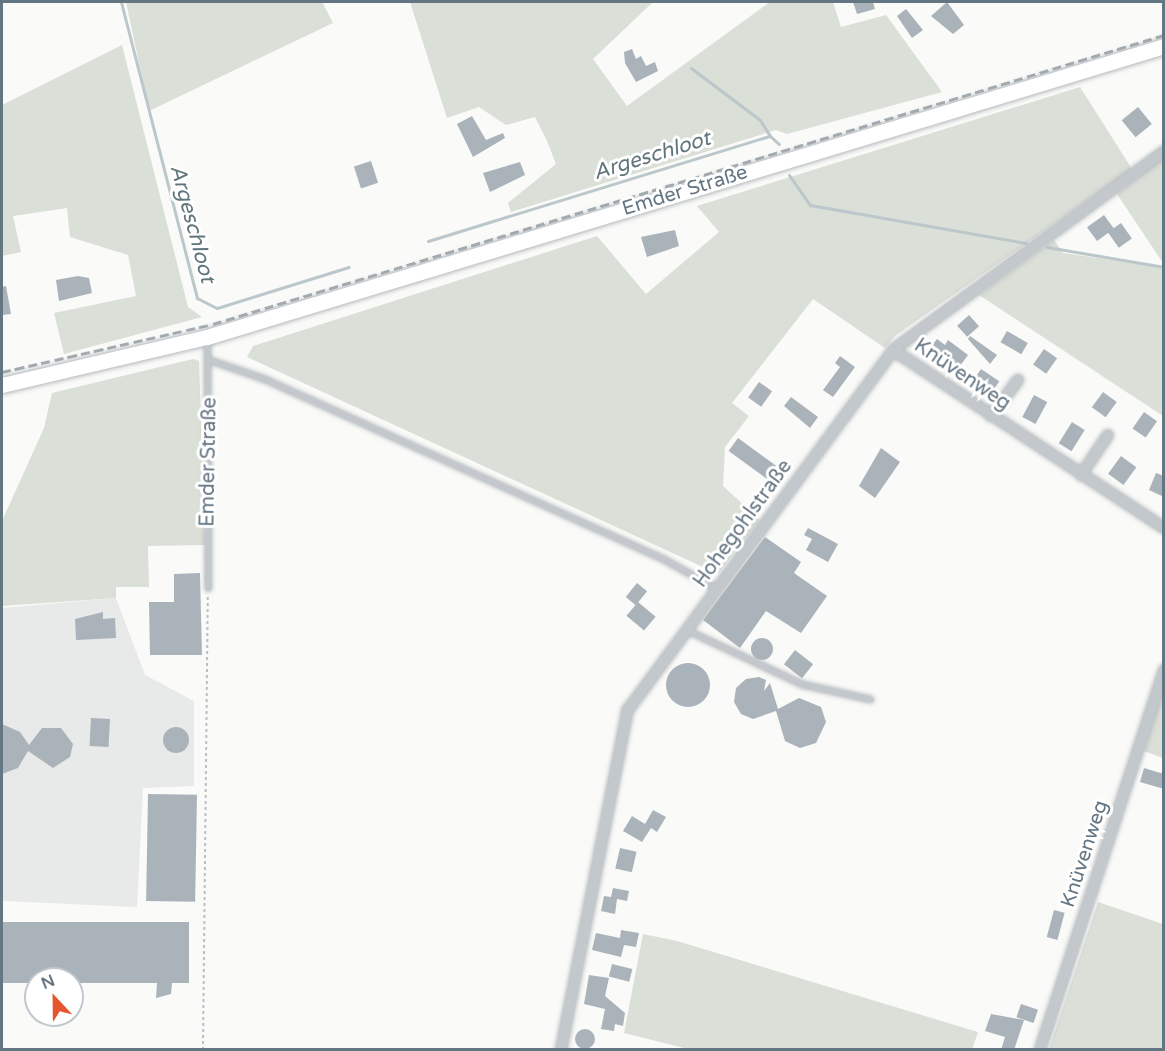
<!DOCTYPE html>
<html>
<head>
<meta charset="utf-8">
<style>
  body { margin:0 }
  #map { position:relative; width:1165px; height:1051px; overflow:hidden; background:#fafaf8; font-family:"Varela Round",sans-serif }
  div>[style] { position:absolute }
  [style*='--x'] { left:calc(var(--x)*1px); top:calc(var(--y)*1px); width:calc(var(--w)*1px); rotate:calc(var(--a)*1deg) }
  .built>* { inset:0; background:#e8e9e9 }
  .green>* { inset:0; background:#dadfd7 }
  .stream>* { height:3px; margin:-1.5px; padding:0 1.5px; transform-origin:1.5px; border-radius:1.5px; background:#bbc7cb }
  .building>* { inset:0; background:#aab3b9; transform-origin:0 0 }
  .round { border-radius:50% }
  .path>* { height:2px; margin-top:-1px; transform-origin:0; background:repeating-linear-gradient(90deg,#bbbfc2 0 3px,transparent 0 6px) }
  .roads { filter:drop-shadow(0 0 2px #b5babe) drop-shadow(0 0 2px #b5babe) }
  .lane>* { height:5px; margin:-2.5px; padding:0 2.5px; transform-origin:2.5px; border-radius:2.5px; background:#c3c8cc }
  .street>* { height:10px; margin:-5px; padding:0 5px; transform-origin:5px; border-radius:5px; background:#c3c8cc }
  .primary>* { height:15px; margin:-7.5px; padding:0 7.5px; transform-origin:7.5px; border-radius:7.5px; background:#fff }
  .rail>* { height:3px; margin-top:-1.5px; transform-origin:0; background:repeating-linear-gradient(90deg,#a2aab0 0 9px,transparent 0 13.5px) }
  span { translate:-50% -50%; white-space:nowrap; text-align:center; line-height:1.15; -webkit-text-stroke:6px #fff; paint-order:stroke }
  .street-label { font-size:20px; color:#657683 }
  .water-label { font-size:21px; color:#60757c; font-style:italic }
  .frame { position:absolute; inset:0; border:3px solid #657683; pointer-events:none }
  .north { position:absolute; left:24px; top:967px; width:60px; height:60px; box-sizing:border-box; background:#fff; border:2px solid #c1c8cd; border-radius:50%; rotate:338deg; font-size:16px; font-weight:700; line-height:24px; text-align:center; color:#657683 }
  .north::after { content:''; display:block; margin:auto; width:21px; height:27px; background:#e4572e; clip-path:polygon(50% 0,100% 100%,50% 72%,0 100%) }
</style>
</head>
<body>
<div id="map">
  <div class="built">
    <i style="clip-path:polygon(116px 598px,145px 675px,194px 701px,194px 786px,143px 788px,137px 907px,2px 901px,2px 608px)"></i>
  </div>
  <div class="green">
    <i style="clip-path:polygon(126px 2px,322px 2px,333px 23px,149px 111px)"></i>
    <i style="clip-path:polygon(410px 2px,653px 2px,593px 59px,627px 106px,770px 2px,833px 2px,841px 27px,886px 15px,942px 92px,787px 134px,776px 130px,511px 212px,508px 203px,556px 164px,547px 141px,535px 117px,506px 125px,479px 107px,447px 118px)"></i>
    <i style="clip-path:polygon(122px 45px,188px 307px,202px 317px,64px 354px,54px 313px,136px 296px,128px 255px,70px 237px,67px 208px,13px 216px,21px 252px,2px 256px,2px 105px)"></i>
    <i style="clip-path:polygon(1080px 87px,1132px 169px,895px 336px,885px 348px,813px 299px,732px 403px,749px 416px,725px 447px,723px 486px,760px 520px,718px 574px,247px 357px,253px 346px,597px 236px,646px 294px,719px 232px,697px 206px)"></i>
    <i style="clip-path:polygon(1163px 158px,1163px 263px,1117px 194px)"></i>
    <i style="clip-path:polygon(1054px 240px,1063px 253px,1163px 267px,1163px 416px,979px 295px)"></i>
    <i style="clip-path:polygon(193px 359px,199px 361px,205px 545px,148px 546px,149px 587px,116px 587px,116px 598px,2px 606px,2px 521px,44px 428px,52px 393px)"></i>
    <i style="clip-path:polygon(1163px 689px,1163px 758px,1144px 751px)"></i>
    <i style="clip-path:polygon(1098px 902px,1163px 924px,1163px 1049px,1049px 1049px)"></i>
    <i style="clip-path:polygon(643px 934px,677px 941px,978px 1032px,972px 1050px,688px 1049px,624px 1033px)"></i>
  </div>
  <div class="stream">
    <i style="--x:121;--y:2;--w:306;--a:75.6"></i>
    <i style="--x:197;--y:298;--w:22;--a:27"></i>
    <i style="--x:217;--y:308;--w:138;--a:-17.3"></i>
    <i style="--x:691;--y:68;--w:86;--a:37"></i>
    <i style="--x:760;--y:120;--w:19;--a:58"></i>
    <i style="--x:789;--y:175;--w:37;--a:55"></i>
    <i style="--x:810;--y:205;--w:219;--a:10"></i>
    <i style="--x:428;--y:241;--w:358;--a:-17.1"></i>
    <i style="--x:770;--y:136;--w:12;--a:42"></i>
    <i style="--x:1047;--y:247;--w:119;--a:9.7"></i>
  </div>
  <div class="building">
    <i style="clip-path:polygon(853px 2px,873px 2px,875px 9px,857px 14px)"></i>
    <i style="clip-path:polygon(947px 2px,964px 25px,953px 34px,931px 16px)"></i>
    <i style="clip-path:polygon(906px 9px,923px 30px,912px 38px,897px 16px)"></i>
    <i style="clip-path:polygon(632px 49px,636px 59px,641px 56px,646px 66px,655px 62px,658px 71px,636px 82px,625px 63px,624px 52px)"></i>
    <i style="left:1138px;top:107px;width:22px;height:21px;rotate:51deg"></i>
    <i style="clip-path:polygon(472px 116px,486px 140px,503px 133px,505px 138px,473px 157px,457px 124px)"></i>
    <i style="left:371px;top:161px;width:23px;height:18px;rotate:72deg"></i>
    <i style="clip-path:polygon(520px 162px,525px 175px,490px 192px,483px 173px)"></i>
    <i style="left:1104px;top:215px;width:17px;height:21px;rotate:54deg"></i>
    <i style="left:1121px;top:223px;width:19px;height:16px;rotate:55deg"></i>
    <i style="clip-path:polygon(675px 230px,679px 246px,647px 257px,641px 237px)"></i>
    <i style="clip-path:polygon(78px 276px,89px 278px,92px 293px,59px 301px,56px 280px)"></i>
    <i style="clip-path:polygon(6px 286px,11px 314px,2px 315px,2px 287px)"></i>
    <i style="left:969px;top:315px;width:15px;height:16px;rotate:48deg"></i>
    <i style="left:1007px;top:331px;width:24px;height:13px;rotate:30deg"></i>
    <i style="clip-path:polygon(970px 336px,997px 355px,990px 364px,968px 339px)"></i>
    <i style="clip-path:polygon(937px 339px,945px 345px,948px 340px,968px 355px,957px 370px,927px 352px)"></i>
    <i style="left:1044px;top:349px;width:16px;height:19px;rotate:35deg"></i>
    <i style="clip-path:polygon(840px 356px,855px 367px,833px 397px,823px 390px,840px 367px,835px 363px)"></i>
    <i style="left:981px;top:369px;width:22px;height:17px;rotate:34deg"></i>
    <i style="left:759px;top:382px;width:16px;height:19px;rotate:35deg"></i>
    <i style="left:1103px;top:392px;width:17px;height:19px;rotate:36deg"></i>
    <i style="left:1034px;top:395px;width:15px;height:25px;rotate:28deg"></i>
    <i style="clip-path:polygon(791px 397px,818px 417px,810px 428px,784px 406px)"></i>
    <i style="left:1144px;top:412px;width:16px;height:20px;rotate:35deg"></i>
    <i style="left:1072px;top:422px;width:15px;height:25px;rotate:32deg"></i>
    <i style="left:738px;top:438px;width:51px;height:16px;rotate:36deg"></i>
    <i style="clip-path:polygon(881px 448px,900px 462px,875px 498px,859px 486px)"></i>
    <i style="left:1121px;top:456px;width:19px;height:22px;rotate:36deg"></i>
    <i style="clip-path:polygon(1156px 473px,1164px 476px,1162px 496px,1149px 490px)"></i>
    <i style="clip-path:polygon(808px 528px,838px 544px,828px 562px,806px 550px,812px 539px,804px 535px)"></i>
    <i style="clip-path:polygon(765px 537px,801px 562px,794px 573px,827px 596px,801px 633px,766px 611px,740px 648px,703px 620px)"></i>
    <i style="clip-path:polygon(200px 573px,202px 655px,150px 655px,149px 602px,174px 602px,174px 574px)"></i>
    <i style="left:637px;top:583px;width:13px;height:18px;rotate:39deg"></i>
    <i style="left:638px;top:602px;width:23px;height:18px;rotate:40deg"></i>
    <i style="clip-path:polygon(103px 612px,103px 619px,115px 618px,116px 638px,76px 640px,75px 619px)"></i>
    <i class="round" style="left:751px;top:638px;width:22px;height:22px"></i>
    <i style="left:795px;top:650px;width:23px;height:18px;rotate:38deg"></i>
    <i class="round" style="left:666px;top:663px;width:44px;height:44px"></i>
    <i style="clip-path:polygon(759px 677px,766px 680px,764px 691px,770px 683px,778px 709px,799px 698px,821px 707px,826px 722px,816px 743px,800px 748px,785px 741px,776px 711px,753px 719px,741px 714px,734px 702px,736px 688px,746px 679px)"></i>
    <i style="left:91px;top:718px;width:19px;height:28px;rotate:3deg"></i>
    <i style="clip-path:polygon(2px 724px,20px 732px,29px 745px,42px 728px,61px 728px,73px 744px,70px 757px,53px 768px,28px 751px,18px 768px,2px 774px)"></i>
    <i class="round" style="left:163px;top:727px;width:26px;height:26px"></i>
    <i style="clip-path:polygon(1144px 768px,1164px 774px,1164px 789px,1140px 782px)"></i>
    <i style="left:148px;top:794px;width:49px;height:107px;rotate:1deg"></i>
    <i style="clip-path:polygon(653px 810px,666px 817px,657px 832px,651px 828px,642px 842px,623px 831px,632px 816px,645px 824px)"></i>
    <i style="left:620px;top:848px;width:17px;height:21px;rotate:13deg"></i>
    <i style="clip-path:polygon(613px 888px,629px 891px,627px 901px,617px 899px,615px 914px,601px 911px,604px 896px,611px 897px)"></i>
    <i style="left:1054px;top:910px;width:11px;height:28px;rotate:15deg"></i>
    <i style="clip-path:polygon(2px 922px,189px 922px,189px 983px,172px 983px,171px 994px,156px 998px,157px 983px,2px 983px)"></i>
    <i style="clip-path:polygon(621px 930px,639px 933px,636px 947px,624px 945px,621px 957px,592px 950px,596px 933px,620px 938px)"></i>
    <i style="left:612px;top:964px;width:21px;height:13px;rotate:14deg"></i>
    <i style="clip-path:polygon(589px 975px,609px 978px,605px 996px,625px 1013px,623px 1026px,615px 1024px,614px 1031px,601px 1029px,605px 1009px,584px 1004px)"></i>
    <i style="left:1021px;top:1004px;width:18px;height:14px;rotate:19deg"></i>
    <i style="clip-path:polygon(991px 1014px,1024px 1020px,1014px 1050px,1001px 1050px,1005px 1037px,985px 1031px)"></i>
    <i class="round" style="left:575px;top:1029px;width:20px;height:20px"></i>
  </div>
  <div class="path">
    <i style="--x:203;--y:1050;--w:454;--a:-89.4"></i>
  </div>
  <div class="roads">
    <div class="lane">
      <i style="--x:207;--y:338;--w:250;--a:89.8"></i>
      <i style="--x:210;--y:360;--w:58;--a:19.1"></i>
      <i style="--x:265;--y:379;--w:435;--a:24.3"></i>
      <i style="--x:662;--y:558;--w:63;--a:29.4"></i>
      <i style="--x:687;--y:630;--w:127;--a:25.2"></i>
      <i style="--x:802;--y:684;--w:70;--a:12.4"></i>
    </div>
    <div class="street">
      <i style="--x:893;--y:350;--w:324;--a:33.3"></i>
      <i style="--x:991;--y:416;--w:45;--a:-53.1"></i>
      <i style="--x:1081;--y:475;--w:48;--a:-56"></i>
      <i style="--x:561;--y:1050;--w:347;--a:-78.9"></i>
      <i style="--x:628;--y:710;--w:447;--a:-53.6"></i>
      <i style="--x:893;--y:350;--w:336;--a:-36.2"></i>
      <i style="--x:1040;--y:1050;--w:400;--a:-71.9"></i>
    </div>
    <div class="primary">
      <i style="--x:2;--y:385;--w:211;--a:-13.2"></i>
      <i style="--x:207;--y:337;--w:1000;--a:-16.91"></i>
    </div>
  </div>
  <div class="rail">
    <i style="--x:2;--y:372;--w:216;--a:-12.8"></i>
    <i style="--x:213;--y:324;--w:994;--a:-16.9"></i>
  </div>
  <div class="street-label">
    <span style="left:685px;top:191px;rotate:-17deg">Emder Straße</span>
    <span style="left:962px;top:375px;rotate:34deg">Knüvenweg</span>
    <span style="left:209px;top:462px;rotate:-89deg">Emder Straße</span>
    <span style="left:743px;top:524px;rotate:-54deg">Hohegohlstraße</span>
    <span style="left:1085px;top:854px;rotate:-72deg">Knüvenweg</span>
  </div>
  <div class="water-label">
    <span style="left:652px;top:156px;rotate:-17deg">Argeschloot</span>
    <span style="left:192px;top:224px;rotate:75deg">Argeschloot</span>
  </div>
  <div class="frame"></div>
  <div class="north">N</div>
</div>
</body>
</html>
